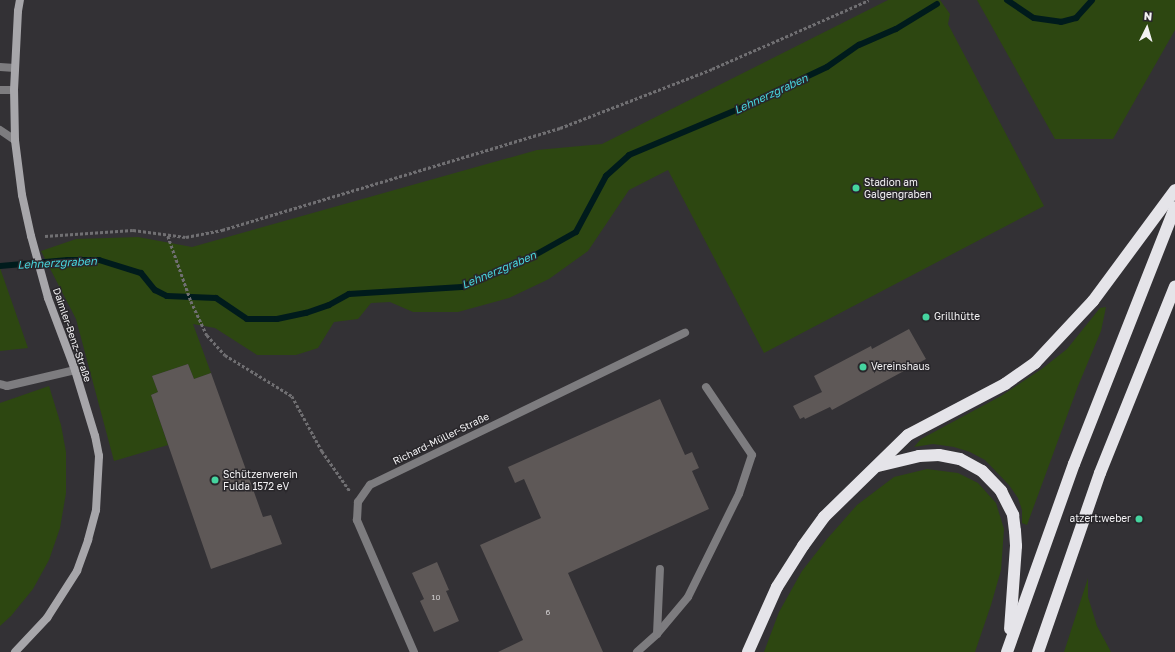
<!DOCTYPE html>
<html>
<head>
<meta charset="utf-8">
<style>
  body { margin:0 }
  #map { position:relative; width:1175px; height:652px; overflow:hidden; background:#333135; font-family:"Golos Text",sans-serif }
  div>[style] { position:absolute }
  [style*='--x'] { left:calc(var(--x)*1px); top:calc(var(--y)*1px); width:calc(var(--w)*1px); rotate:calc(var(--a)*1deg) }
  .green>* { inset:0; background:#2d4711 }
  .stream>* { height:6px; margin:-3px; padding:0 3px; transform-origin:3px; border-radius:3px; background:#001b1c }
  .building>* { inset:0; background:#5e5857 }
  .path>* { height:2.5px; margin-top:-1.25px; transform-origin:0; background:repeating-linear-gradient(90deg,#706f72 0 3px,transparent 0 5px) }
  .lane>* { height:8px; margin:-4px; padding:0 4px; transform-origin:4px; border-radius:4px; background:#7d7c7f }
  .street>* { height:8px; margin:-4px; padding:0 4px; transform-origin:4px; border-radius:4px; background:#7d7c7f }
  .secondary>* { height:8px; margin:-4px; padding:0 4px; transform-origin:4px; border-radius:4px; background:#a7a6aa }
  .highway>* { height:12px; margin:-6px; padding:0 6px; transform-origin:6px; border-radius:6px; background:#e5e4e9 }
  .dots>* { width:11px; height:11px; translate:-50% -50%; box-sizing:border-box; border:2px solid #29272b; border-radius:50% }
  span { translate:-50% -50%; white-space:nowrap; text-align:center; line-height:1.15; -webkit-text-stroke:3px #29272b; paint-order:stroke }
  .number-label { font-size:8px; color:#cecccd }
  .number-label span { -webkit-text-stroke-width:0 }
  .poi-label { font-size:10px; color:#f3f2f4 }
  .left { translate:0 -50%; text-align:left }
  .right { translate:-100% -50%; text-align:right }
  .street-label { font-size:10px; color:#f3f2f4 }
  .water-label { font-size:11px; color:#48d7de; font-style:italic }
  .north { position:absolute; left:1127px; top:8px; width:40px; height:40px; -webkit-text-stroke:3px #29272b; paint-order:stroke; rotate:5deg; font-size:11px; font-weight:700; line-height:16px; text-align:center; color:#f3f2f4 }
  .north::after { content:''; display:block; margin:auto; width:14px; height:18px; background:#f3f2f4; clip-path:polygon(50% 0,100% 100%,50% 72%,0 100%) }
</style>
</head>
<body>
<div id="map">
  <div class="green">
    <i style="clip-path:polygon(888px 0,940px 0,950px 14px,948px 24px,1044px 206px,764px 353px,668px 170px,629px 190px,588px 251px,549px 279px,509px 298px,458px 312px,413px 312px,390px 302px,371px 303px,358px 319px,334px 322px,318px 348px,296px 355px,257px 355px,215px 328px,193px 324px,211px 373px,194px 379px,188px 364px,152px 376px,158px 392px,151px 395px,168px 445px,114px 461px,76px 319px,41px 251px,76px 239px,138px 237px,192px 247px,537px 150px,602px 144px)"></i>
    <i style="clip-path:polygon(977px 0,1175px 0,1175px 30px,1113px 139px,1055px 139px)"></i>
    <i style="clip-path:polygon(0 267px,0 268px,28px 348px,0 351px)"></i>
    <i style="clip-path:polygon(1106px 307px,1101px 331px,1078px 386px,1027px 525px,1022px 523px,1022px 510px,1018px 498px,1009px 485px,985px 460px,970px 452px,954px 447px,933px 444px,914px 447px,921px 439px,1001px 396px,1043px 368px,1067px 349px,1100px 308px)"></i>
    <i style="clip-path:polygon(49px 386px,61px 425px,66px 452px,66px 493px,60px 528px,49px 560px,33px 589px,11px 616px,0 626px,0 403px)"></i>
    <i style="clip-path:polygon(927px 469px,958px 473px,978px 483px,996px 503px,1004px 529px,1001px 570px,991px 605px,975px 652px,764px 652px,779px 612px,802px 571px,827px 539px,857px 505px,894px 477px)"></i>
    <i style="clip-path:polygon(1088px 578px,1088px 597px,1097px 626px,1111px 652px,1064px 652px)"></i>
  </div>
  <div class="stream">
    <i style="--x:1007;--y:0;--w:32;--a:34"></i>
    <i style="--x:1034;--y:18;--w:27;--a:8"></i>
    <i style="--x:1061;--y:22;--w:16;--a:-15"></i>
    <i style="--x:1076;--y:18;--w:24;--a:-48"></i>
    <i style="--x:0;--y:266;--w:68;--a:-5"></i>
    <i style="--x:68;--y:260;--w:31;--a:0"></i>
    <i style="--x:99;--y:260;--w:44;--a:17.2"></i>
    <i style="--x:141;--y:273;--w:22;--a:51"></i>
    <i style="--x:155;--y:290;--w:13;--a:27"></i>
    <i style="--x:167;--y:296;--w:49;--a:2.3"></i>
    <i style="--x:216;--y:298;--w:37;--a:34"></i>
    <i style="--x:247;--y:319;--w:30;--a:0"></i>
    <i style="--x:277;--y:319;--w:30;--a:-12"></i>
    <i style="--x:306;--y:313;--w:24;--a:-19"></i>
    <i style="--x:329;--y:305;--w:23;--a:-29"></i>
    <i style="--x:349;--y:294;--w:113;--a:-3.5"></i>
    <i style="--x:462;--y:287;--w:80;--a:-23.7"></i>
    <i style="--x:535;--y:255;--w:47;--a:-29.3"></i>
    <i style="--x:576;--y:232;--w:64;--a:-61.8"></i>
    <i style="--x:606;--y:176;--w:31;--a:-42"></i>
    <i style="--x:629;--y:155;--w:124;--a:-22.8"></i>
    <i style="--x:743;--y:107;--w:93;--a:-25.5"></i>
    <i style="--x:827;--y:67;--w:39;--a:-35"></i>
    <i style="--x:859;--y:45;--w:40;--a:-23.4"></i>
    <i style="--x:896;--y:29;--w:48;--a:-31.4"></i>
  </div>
  <div class="building">
    <i style="clip-path:polygon(909px 329px,926px 359px,832px 410px,830px 407px,805px 419px,804px 417px,800px 419px,793px 406px,822px 392px,814px 376px,871px 346px,872px 349px)"></i>
    <i style="clip-path:polygon(188px 364px,194px 379px,211px 373px,263px 517px,271px 515px,282px 544px,211px 569px,151px 395px,158px 392px,152px 376px)"></i>
    <i style="clip-path:polygon(660px 399px,685px 455px,692px 452px,699px 468px,692px 471px,709px 509px,568px 573px,603px 652px,498px 652px,523px 640px,480px 545px,541px 518px,524px 479px,515px 483px,508px 467px)"></i>
    <i style="clip-path:polygon(437px 562px,449px 590px,446px 591px,459px 621px,434px 632px,420px 601px,424px 599px,412px 573px)"></i>
  </div>
  <div class="path">
    <i style="--x:45;--y:236;--w:88;--a:-3.9"></i>
    <i style="--x:133;--y:230;--w:53;--a:7.5"></i>
    <i style="--x:186;--y:237;--w:37;--a:-11"></i>
    <i style="--x:222;--y:230;--w:353;--a:-16.8"></i>
    <i style="--x:560;--y:128;--w:163;--a:-21.2"></i>
    <i style="--x:712;--y:69;--w:171;--a:-23.7"></i>
    <i style="--x:168;--y:236;--w:69;--a:70.5"></i>
    <i style="--x:191;--y:301;--w:38;--a:65"></i>
    <i style="--x:207;--y:335;--w:27;--a:48"></i>
    <i style="--x:225;--y:355;--w:79;--a:31.5"></i>
    <i style="--x:292;--y:396;--w:63;--a:61.4"></i>
    <i style="--x:322;--y:451;--w:49;--a:55"></i>
  </div>
  <div class="lane">
    <i style="--x:657;--y:634;--w:48;--a:-50"></i>
    <i style="--x:688;--y:597;--w:115;--a:-63.7"></i>
    <i style="--x:739;--y:494;--w:41;--a:-71.6"></i>
    <i style="--x:752;--y:455;--w:82;--a:-124.1"></i>
    <i style="--x:637;--y:652;--w:27;--a:-42"></i>
    <i style="--x:657;--y:634;--w:65;--a:-87.4"></i>
  </div>
  <div class="street">
    <i style="--x:0;--y:67;--w:15;--a:4"></i>
    <i style="--x:0;--y:90;--w:14;--a:0"></i>
    <i style="--x:0;--y:130;--w:18;--a:34"></i>
    <i style="--x:0;--y:384;--w:7;--a:16"></i>
    <i style="--x:7;--y:386;--w:70;--a:-13.2"></i>
    <i style="--x:414;--y:652;--w:144;--a:-113.4"></i>
    <i style="--x:357;--y:520;--w:18;--a:-87"></i>
    <i style="--x:358;--y:502;--w:21;--a:-55"></i>
    <i style="--x:370;--y:485;--w:350;--a:-25.8"></i>
  </div>
  <div class="secondary">
    <i style="--x:15;--y:652;--w:47;--a:-46.7"></i>
    <i style="--x:47;--y:618;--w:56;--a:-57.4"></i>
    <i style="--x:77;--y:571;--w:33;--a:-70"></i>
    <i style="--x:88;--y:540;--w:31;--a:-75"></i>
    <i style="--x:96;--y:510;--w:54;--a:-86.8"></i>
    <i style="--x:99;--y:456;--w:20;--a:-101"></i>
    <i style="--x:95;--y:436;--w:69;--a:-106.9"></i>
    <i style="--x:75;--y:370;--w:77;--a:-110.6"></i>
    <i style="--x:48;--y:298;--w:64;--a:-105.3"></i>
    <i style="--x:31;--y:236;--w:42;--a:-102.4"></i>
    <i style="--x:22;--y:195;--w:55;--a:-97.3"></i>
    <i style="--x:15;--y:140;--w:50;--a:-91.1"></i>
    <i style="--x:14;--y:90;--w:79;--a:-87.1"></i>
    <i style="--x:18;--y:11;--w:11;--a:-80"></i>
  </div>
  <div class="highway">
    <i style="--x:878;--y:466;--w:42;--a:-13.7"></i>
    <i style="--x:919;--y:456;--w:20;--a:-3"></i>
    <i style="--x:939;--y:455;--w:21;--a:11"></i>
    <i style="--x:960;--y:459;--w:25;--a:29"></i>
    <i style="--x:982;--y:471;--w:28;--a:46"></i>
    <i style="--x:1001;--y:491;--w:27;--a:63"></i>
    <i style="--x:1013;--y:515;--w:16;--a:83"></i>
    <i style="--x:1015;--y:531;--w:15;--a:86"></i>
    <i style="--x:1016;--y:546;--w:83;--a:94.1"></i>
    <i style="--x:748;--y:652;--w:71;--a:-66"></i>
    <i style="--x:777;--y:587;--w:49;--a:-57.6"></i>
    <i style="--x:803;--y:546;--w:36;--a:-54"></i>
    <i style="--x:824;--y:517;--w:117;--a:-44.3"></i>
    <i style="--x:908;--y:435;--w:110;--a:-27.7"></i>
    <i style="--x:1005;--y:384;--w:37;--a:-35"></i>
    <i style="--x:1035;--y:363;--w:85;--a:-46.9"></i>
    <i style="--x:1093;--y:301;--w:138;--a:-53.5"></i>
    <i style="--x:1007;--y:652;--w:200;--a:-70.4"></i>
    <i style="--x:1074;--y:464;--w:276;--a:-68.5"></i>
    <i style="--x:1038;--y:652;--w:189;--a:-70.9"></i>
    <i style="--x:1100;--y:473;--w:201;--a:-68.1"></i>
  </div>
  <div class="dots">
    <i style="left:856px;top:188px;background:#45d49f"></i>
    <i style="left:926px;top:317px;background:#45d49f"></i>
    <i style="left:863px;top:367px;background:#45d49f"></i>
    <i style="left:215px;top:480px;background:#45d49f"></i>
    <i style="left:1139px;top:519px;background:#45d49f"></i>
  </div>
  <div class="number-label">
    <span style="left:436px;top:598px">10</span>
    <span style="left:548px;top:613px">6</span>
  </div>
  <div class="poi-label">
    <span class="left" style="left:864px;top:188px">Stadion am<br>Galgengraben</span>
    <span class="left" style="left:934px;top:317px">Grillhütte</span>
    <span class="left" style="left:871px;top:367px">Vereinshaus</span>
    <span class="left" style="left:223px;top:480px">Schützenverein<br>Fulda 1572 eV</span>
    <span class="right" style="left:1131px;top:519px">atzert:weber</span>
  </div>
  <div class="street-label">
    <span style="left:72px;top:335px;rotate:71deg">Daimler-Benz-Straße</span>
    <span style="left:441px;top:439px;rotate:-26deg">Richard-Müller-Straße</span>
  </div>
  <div class="water-label">
    <span style="left:771px;top:94px;rotate:-25deg">Lehnerzgraben</span>
    <span style="left:57px;top:263px;rotate:-3deg">Lehnerzgraben</span>
    <span style="left:499px;top:270px;rotate:-23deg">Lehnerzgraben</span>
  </div>
  <div class="north">N</div>
</div>
</body>
</html>
